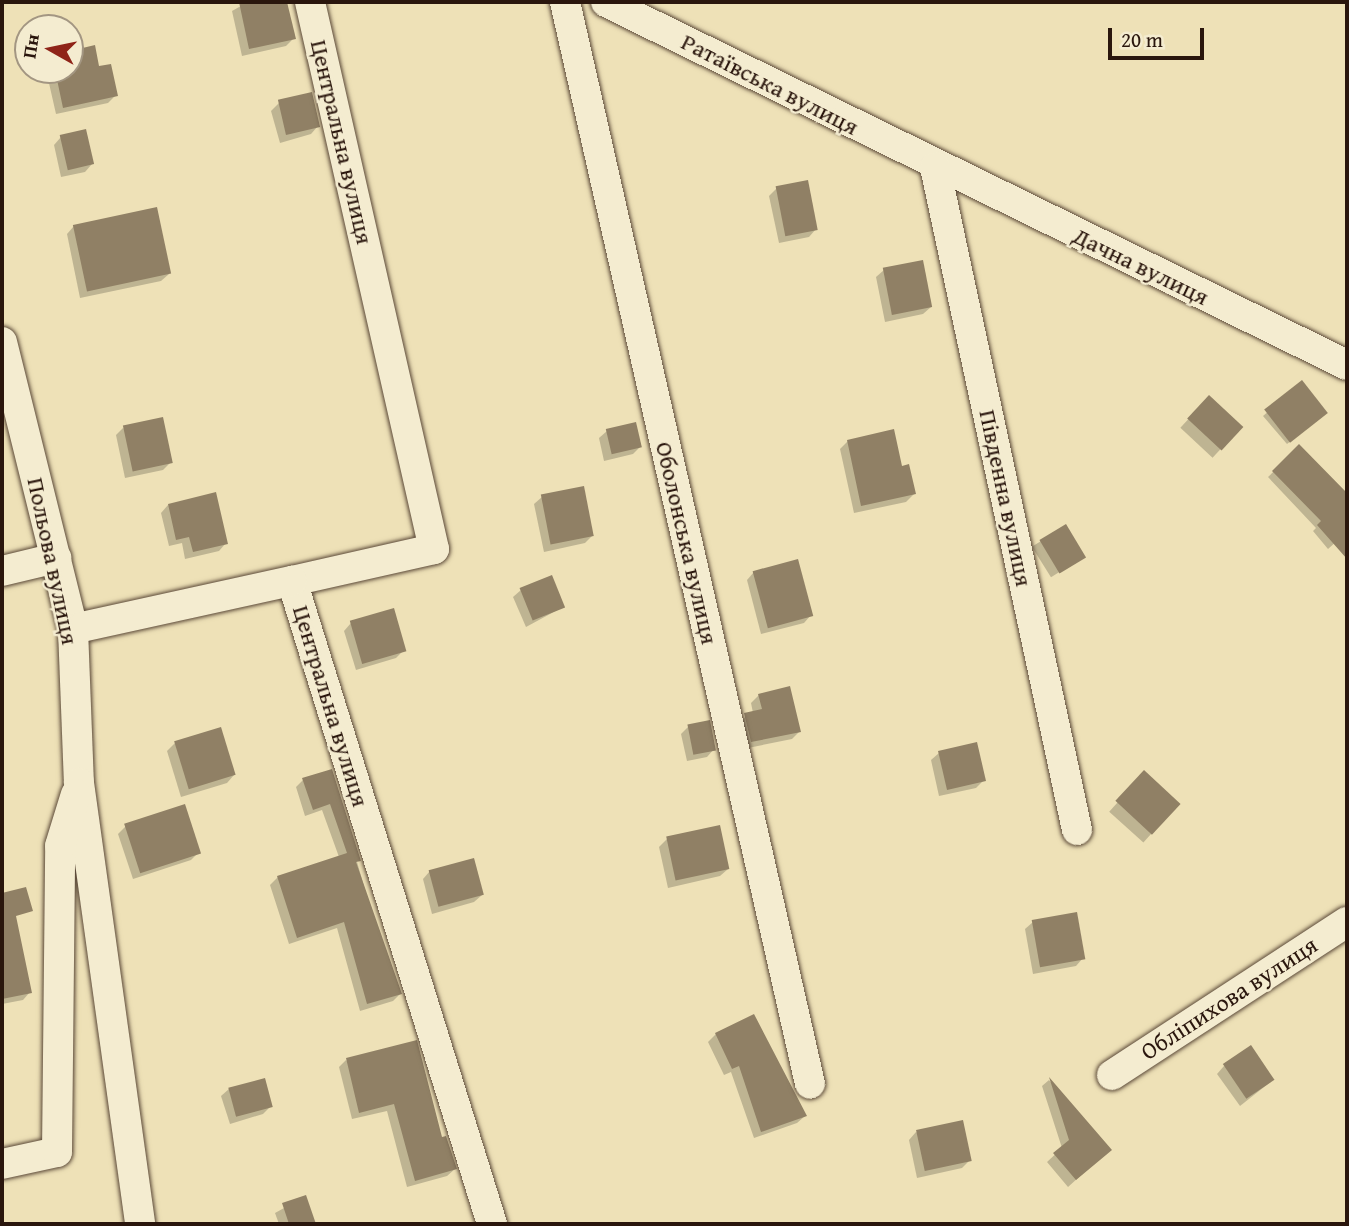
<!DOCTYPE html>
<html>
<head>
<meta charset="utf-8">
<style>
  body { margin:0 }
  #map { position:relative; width:1349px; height:1226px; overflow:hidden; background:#eee1b7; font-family:"Gentium Book Plus",serif }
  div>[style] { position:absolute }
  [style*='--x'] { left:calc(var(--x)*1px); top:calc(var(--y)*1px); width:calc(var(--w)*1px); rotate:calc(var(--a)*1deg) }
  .shadow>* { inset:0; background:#0003; transform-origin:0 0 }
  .building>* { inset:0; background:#908065; transform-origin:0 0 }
  .roads { filter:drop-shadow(0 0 2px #5b4938) drop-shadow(0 0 2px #5b4938) }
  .street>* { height:30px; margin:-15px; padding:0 15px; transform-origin:15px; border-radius:15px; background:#f4ecd0 }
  span { translate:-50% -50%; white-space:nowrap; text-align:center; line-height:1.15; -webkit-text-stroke:5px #f4ecd0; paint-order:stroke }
  .street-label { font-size:24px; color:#2a160d }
  .frame { position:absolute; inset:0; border:4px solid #2a160d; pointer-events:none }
  .north { position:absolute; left:14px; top:14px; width:70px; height:70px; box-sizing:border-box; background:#f4ecd0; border:2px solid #a39682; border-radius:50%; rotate:279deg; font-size:19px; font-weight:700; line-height:28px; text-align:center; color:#2a160d }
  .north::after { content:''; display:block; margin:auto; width:24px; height:32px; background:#8f2418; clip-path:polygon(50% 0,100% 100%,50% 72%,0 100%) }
  .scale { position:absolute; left:1108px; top:28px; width:96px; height:32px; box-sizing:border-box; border:4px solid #2a160d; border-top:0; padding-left:9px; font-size:21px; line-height:24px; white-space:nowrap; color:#2a160d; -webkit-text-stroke:5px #f4ecd0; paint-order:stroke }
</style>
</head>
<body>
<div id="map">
  <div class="shadow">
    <i style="clip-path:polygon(285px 2px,294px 38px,286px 46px,242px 56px,232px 11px,248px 2px)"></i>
    <i style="clip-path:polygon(70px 53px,98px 68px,116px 95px,108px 103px,56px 114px,46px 70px,70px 70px)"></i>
    <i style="clip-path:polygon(279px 103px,318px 126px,311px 134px,280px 143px,271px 111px)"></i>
    <i style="clip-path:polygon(61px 137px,92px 164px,85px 172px,61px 177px,54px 145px)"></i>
    <i style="clip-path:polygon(777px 188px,816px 229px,809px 237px,779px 243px,769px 196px)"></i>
    <i style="clip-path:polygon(74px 226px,169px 274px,161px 281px,80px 298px,67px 234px)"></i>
    <i style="clip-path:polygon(884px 270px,931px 307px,923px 314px,885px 322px,876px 277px)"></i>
    <i style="clip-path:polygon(1302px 382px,1322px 417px,1287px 444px,1263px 416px)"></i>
    <i style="left:1209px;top:397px;width:44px;height:42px;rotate:43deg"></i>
    <i style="clip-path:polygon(123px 428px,171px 462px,163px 470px,125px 478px,116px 435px)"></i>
    <i style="clip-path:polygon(607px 431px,640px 447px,633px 454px,604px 461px,599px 438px)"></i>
    <i style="clip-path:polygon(848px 441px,914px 494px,906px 502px,854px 513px,840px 449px)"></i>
    <i style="clip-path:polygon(1299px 447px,1347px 498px,1347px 532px,1328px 549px,1313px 531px,1316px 528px,1268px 477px)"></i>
    <i style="clip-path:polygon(542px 497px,592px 536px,585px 543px,544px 552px,534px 504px)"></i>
    <i style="clip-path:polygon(168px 505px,226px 543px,219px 551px,185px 559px,182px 543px,169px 546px,161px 513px)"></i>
    <i style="left:1065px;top:526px;width:36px;height:39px;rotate:58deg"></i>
    <i style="clip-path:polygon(754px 572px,811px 615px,804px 623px,761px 634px,747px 580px)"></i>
    <i style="clip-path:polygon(521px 590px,563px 607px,526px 627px,513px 597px)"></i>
    <i style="clip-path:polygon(351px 623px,404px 650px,396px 658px,356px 670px,344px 631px)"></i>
    <i style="clip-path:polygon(759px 695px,800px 731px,792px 739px,743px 749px,737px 722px,753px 713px,751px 703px)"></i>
    <i style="clip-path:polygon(689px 726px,714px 749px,707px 757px,687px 761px,681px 734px)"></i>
    <i style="clip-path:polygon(175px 743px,234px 775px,227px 783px,181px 797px,167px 751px)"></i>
    <i style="clip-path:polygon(939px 753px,984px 780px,976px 788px,939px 796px,931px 760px)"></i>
    <i style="clip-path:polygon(331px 771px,384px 956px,400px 994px,393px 1001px,360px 1011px,337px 928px,289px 944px,270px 885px,278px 877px,339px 857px,322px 810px,305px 816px,296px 787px,303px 780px)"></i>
    <i style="left:1144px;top:773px;width:46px;height:52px;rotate:42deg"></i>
    <i style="clip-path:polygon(126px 826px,199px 852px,191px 860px,133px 879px,118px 834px)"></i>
    <i style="clip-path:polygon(667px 839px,728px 869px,720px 876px,668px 888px,659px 847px)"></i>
    <i style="clip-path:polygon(430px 871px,482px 895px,474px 902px,432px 914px,423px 879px)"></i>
    <i style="clip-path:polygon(1033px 922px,1083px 958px,1076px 966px,1033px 974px,1025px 929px)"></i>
    <i style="clip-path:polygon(19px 940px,30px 992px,23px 1000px,2px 1004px,2px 944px)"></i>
    <i style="clip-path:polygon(716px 1034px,805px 1116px,797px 1123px,754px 1138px,731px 1072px,724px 1075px,708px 1042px)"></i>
    <i style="clip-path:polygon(346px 1060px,441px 1139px,455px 1169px,447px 1176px,407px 1187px,387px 1111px,352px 1119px,339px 1067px)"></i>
    <i style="clip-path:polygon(1224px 1066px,1273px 1080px,1240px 1106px,1217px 1074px)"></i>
    <i style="clip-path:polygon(1049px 1080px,1109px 1150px,1068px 1187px,1047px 1162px,1062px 1148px,1042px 1086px)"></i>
    <i style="clip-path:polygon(229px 1089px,271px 1106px,263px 1114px,230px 1124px,221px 1096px)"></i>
    <i style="clip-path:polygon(916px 1132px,970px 1160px,962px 1168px,917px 1178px,909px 1140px)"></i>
    <i style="clip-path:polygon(304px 1197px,314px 1224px,279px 1224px,275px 1213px)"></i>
  </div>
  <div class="building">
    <i style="clip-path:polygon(239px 2px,287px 2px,296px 39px,249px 49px)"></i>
    <i style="clip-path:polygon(95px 45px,99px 66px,111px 64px,118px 96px,63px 108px,55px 70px,70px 70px,70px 51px)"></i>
    <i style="left:312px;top:92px;width:36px;height:35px;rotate:77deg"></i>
    <i style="left:86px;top:129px;width:36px;height:27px;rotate:77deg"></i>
    <i style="left:808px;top:180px;width:51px;height:33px;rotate:79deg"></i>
    <i style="left:157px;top:207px;width:68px;height:86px;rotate:78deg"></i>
    <i style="left:923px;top:260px;width:48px;height:41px;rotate:79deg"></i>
    <i style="left:1302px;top:380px;width:42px;height:48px;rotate:52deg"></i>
    <i style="left:1209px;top:395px;width:47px;height:32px;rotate:43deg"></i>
    <i style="left:163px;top:417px;width:47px;height:41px;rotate:78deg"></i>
    <i style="left:636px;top:422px;width:26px;height:31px;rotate:77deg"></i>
    <i style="clip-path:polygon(894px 429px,902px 466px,909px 464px,916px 494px,861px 506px,847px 440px)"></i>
    <i style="clip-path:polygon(1299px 444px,1347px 493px,1347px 559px,1317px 525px,1321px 521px,1272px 471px)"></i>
    <i style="left:584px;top:486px;width:51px;height:44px;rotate:79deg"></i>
    <i style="clip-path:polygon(216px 492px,228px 544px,193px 552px,189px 537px,176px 540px,168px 504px)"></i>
    <i style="left:1066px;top:524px;width:39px;height:31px;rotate:59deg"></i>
    <i style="left:798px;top:559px;width:59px;height:47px;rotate:75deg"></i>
    <i style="left:552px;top:575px;width:35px;height:35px;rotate:68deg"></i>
    <i style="left:394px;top:608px;width:45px;height:46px;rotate:74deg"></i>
    <i style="clip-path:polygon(790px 686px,801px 732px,751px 742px,744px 713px,762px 709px,758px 694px)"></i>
    <i style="left:710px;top:720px;width:31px;height:23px;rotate:79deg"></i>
    <i style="left:221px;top:727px;width:50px;height:49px;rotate:73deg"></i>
    <i style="left:977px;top:742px;width:40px;height:40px;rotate:77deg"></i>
    <i style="clip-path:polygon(332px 769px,361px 861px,356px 862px,402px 994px,367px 1004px,344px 922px,297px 938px,277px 876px,347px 853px,330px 804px,313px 810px,302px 778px)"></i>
    <i style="left:1144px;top:770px;width:50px;height:42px;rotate:43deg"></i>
    <i style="left:185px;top:804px;width:52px;height:64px;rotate:72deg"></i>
    <i style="left:720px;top:825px;width:45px;height:55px;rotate:78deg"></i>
    <i style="left:474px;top:858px;width:38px;height:47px;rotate:75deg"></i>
    <i style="clip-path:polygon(26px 887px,33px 911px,16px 916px,32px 993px,2px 999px,2px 893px)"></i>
    <i style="left:1077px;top:912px;width:48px;height:46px;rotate:80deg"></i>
    <i style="clip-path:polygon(754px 1014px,807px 1116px,761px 1132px,739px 1066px,732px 1069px,715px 1033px)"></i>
    <i style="clip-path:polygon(417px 1040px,442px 1137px,446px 1136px,457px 1169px,415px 1181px,394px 1104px,359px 1113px,346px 1058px)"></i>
    <i style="left:1251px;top:1045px;width:42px;height:34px;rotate:56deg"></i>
    <i style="clip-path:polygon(1049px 1077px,1112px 1150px,1076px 1180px,1053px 1153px,1069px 1140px)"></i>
    <i style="left:265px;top:1078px;width:30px;height:38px;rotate:75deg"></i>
    <i style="left:963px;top:1120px;width:42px;height:48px;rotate:78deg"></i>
    <i style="clip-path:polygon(306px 1195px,316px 1224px,289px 1224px,282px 1203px)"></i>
  </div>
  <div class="roads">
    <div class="street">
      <i style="--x:310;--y:2;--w:561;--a:77.23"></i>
      <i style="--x:434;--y:549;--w:146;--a:167.3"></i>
      <i style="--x:292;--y:581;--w:673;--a:72.72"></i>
      <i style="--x:565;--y:2;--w:1109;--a:77.24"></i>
      <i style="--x:606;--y:2;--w:825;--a:26.1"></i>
      <i style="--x:935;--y:167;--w:678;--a:77.91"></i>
      <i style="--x:2;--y:342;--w:296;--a:76.1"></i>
      <i style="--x:73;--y:629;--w:154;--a:87.8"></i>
      <i style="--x:79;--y:783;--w:445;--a:82.1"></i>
      <i style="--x:2;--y:571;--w:56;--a:-13.5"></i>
      <i style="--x:73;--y:629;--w:224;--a:-12.4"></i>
      <i style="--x:1112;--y:1075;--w:280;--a:-33.1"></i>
      <i style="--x:2;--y:1164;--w:56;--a:-12.3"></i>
      <i style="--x:57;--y:1152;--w:306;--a:-89.4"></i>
      <i style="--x:60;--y:846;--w:54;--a:-72.9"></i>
    </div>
  </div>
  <div class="street-label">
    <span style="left:770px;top:84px;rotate:27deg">Ратаївська вулиця</span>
    <span style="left:342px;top:142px;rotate:77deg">Центральна вулиця</span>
    <span style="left:1141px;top:266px;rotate:26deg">Дачна вулиця</span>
    <span style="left:1006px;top:498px;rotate:78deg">Південна вулиця</span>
    <span style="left:687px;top:543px;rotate:77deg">Оболонська вулиця</span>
    <span style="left:53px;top:561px;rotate:78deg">Польова вулиця</span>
    <span style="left:331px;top:706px;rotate:73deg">Центральна вулиця</span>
    <span style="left:1229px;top:998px;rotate:-33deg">Обліпихова вулиця</span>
  </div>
  <div class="frame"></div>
  <div class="north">Пн</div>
  <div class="scale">20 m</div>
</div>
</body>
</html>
